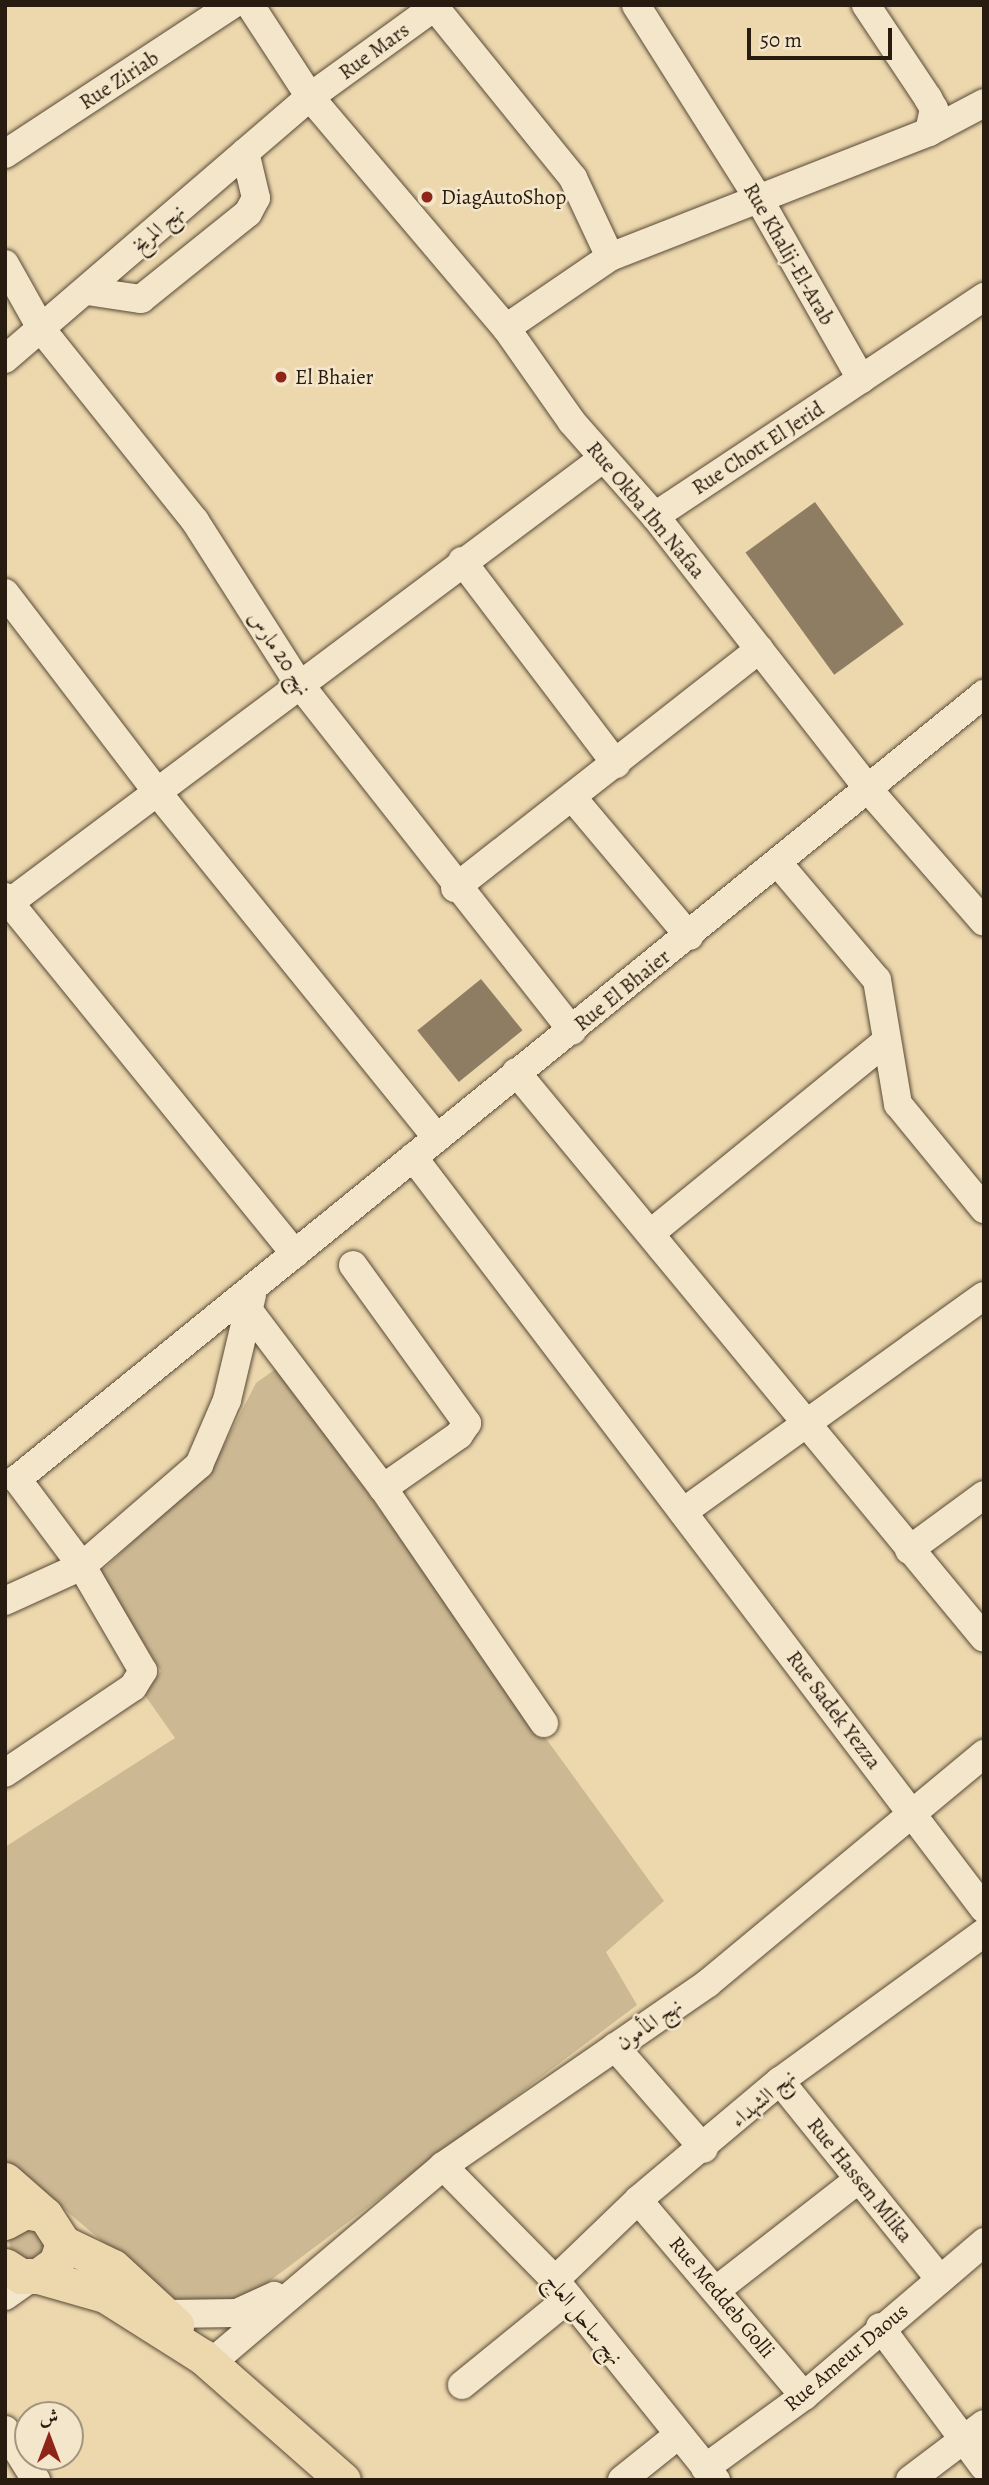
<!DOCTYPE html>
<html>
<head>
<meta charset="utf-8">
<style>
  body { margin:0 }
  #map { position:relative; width:989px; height:2485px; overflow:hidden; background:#edd8ae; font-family:Alegreya,Amiri,serif }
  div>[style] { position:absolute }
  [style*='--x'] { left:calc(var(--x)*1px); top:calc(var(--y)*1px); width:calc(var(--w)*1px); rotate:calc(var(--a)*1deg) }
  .green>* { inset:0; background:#ccb893 }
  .building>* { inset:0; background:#8e7d62; transform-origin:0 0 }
  .roads { filter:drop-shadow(0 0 2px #594a37) drop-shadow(0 0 2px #594a37) }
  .minor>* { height:28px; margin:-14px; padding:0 14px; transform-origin:14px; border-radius:14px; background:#f3e6ca }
  .major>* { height:35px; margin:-17.5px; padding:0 17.5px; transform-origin:17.5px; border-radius:17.5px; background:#edd8ae }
  .dots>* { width:19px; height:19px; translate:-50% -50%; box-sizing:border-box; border:4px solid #f3e6ca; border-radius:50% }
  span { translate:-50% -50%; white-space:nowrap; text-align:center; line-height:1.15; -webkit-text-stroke:5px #f3e6ca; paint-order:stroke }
  .street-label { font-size:21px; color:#281b0f }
  .poi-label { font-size:21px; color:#281b0f }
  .left { translate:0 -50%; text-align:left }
  .frame { position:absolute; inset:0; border:7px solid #281b0f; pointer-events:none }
  .north { position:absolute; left:14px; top:2401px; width:70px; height:70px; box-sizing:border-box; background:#f3e6ca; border:2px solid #a2957f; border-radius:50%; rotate:0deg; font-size:19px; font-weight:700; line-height:28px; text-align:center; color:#281b0f }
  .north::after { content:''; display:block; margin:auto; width:24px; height:32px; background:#8f2418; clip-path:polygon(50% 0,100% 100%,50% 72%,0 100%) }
  .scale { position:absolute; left:747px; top:28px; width:145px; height:32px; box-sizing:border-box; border:4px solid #281b0f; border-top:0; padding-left:9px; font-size:21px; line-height:24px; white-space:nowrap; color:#281b0f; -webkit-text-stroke:5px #f3e6ca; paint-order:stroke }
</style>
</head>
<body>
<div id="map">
  <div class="green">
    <i style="clip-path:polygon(277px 1368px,664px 1901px,606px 1952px,637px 2005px,239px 2304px,175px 2303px,5px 2159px,5px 1847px,175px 1738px,144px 1694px,161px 1671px,100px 1573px,215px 1463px,256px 1383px)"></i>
    <i style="clip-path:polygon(35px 2225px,48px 2250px,30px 2264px,11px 2253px,9px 2238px)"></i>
  </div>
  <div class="building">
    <i style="left:815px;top:502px;width:151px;height:86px;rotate:54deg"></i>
    <i style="left:481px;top:979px;width:66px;height:82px;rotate:51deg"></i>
  </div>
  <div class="roads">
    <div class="minor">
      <i style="--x:250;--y:5;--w:110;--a:56.9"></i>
      <i style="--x:310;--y:97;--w:303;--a:49.7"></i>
      <i style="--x:506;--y:328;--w:115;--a:54.9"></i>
      <i style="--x:572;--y:422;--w:125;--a:48.6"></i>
      <i style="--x:655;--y:516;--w:346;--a:52"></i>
      <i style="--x:868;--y:789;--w:176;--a:48.9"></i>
      <i style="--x:433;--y:5;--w:223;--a:51"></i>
      <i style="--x:573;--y:178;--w:87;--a:64.9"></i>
      <i style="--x:636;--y:5;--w:232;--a:57.7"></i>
      <i style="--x:760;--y:201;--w:205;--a:60.4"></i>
      <i style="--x:861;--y:379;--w:148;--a:-33.7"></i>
      <i style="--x:929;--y:132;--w:62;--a:-27.8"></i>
      <i style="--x:5;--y:154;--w:272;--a:-33.3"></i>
      <i style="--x:5;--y:264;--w:76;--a:60.7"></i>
      <i style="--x:42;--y:330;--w:245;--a:51.3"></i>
      <i style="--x:195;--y:521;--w:190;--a:57.5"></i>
      <i style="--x:297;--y:681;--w:445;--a:51.8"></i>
      <i style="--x:87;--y:291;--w:55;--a:8.4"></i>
      <i style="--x:141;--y:299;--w:137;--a:-38.8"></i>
      <i style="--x:248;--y:213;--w:17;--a:-62"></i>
      <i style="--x:256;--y:198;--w:47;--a:-103.4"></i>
      <i style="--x:506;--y:328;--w:126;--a:-34.3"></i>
      <i style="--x:610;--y:257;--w:343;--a:-21.4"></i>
      <i style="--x:929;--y:132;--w:24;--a:-78"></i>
      <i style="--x:934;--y:109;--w:13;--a:-119"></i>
      <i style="--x:928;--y:98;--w:112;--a:-123.7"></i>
      <i style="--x:5;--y:359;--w:402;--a:-40.7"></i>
      <i style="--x:310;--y:97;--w:157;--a:-35.9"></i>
      <i style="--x:655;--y:516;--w:247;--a:-33.6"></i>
      <i style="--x:462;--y:561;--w:255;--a:52.8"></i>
      <i style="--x:5;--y:593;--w:250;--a:52.6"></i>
      <i style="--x:157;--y:792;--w:445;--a:51"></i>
      <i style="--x:572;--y:797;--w:182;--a:49.9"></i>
      <i style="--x:778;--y:863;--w:153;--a:49.8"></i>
      <i style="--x:877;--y:980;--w:126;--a:80.4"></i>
      <i style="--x:898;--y:1104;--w:136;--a:50.7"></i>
      <i style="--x:455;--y:888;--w:387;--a:-38.1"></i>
      <i style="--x:5;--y:897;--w:460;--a:50.9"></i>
      <i style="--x:5;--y:906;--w:746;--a:-36.82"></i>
      <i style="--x:516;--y:1072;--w:734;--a:50.41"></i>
      <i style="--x:413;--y:1157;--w:944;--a:52.79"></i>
      <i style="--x:651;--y:1233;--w:301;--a:-39.2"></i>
      <i style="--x:353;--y:1265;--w:195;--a:54.2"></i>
      <i style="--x:467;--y:1423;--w:14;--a:124"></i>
      <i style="--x:459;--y:1435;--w:93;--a:145.1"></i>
      <i style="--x:246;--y:1307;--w:227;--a:52.9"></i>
      <i style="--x:383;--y:1488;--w:285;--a:55.6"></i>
      <i style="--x:683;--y:1512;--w:370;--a:-35.7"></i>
      <i style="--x:909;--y:1550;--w:93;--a:-36.3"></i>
      <i style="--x:5;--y:1601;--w:85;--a:-24.4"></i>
      <i style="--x:82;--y:1566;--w:155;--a:-40.8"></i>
      <i style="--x:199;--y:1465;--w:71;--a:-66.7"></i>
      <i style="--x:227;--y:1400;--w:108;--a:-76.6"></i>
      <i style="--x:5;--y:1773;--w:154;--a:-33.9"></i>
      <i style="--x:133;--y:1687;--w:19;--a:-58"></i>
      <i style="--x:143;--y:1671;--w:121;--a:-120.2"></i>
      <i style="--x:82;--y:1566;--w:109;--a:-126.8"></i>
      <i style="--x:17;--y:1479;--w:1246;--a:-39.07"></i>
      <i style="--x:615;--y:2047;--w:135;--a:48.9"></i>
      <i style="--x:780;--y:2081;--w:255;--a:51.1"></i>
      <i style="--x:443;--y:2166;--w:160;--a:45.5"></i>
      <i style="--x:555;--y:2280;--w:257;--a:51.2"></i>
      <i style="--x:638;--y:2200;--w:257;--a:49.7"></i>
      <i style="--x:555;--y:2280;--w:115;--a:-43.9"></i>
      <i style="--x:638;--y:2200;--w:185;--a:-40"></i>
      <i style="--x:780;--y:2081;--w:252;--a:-36"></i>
      <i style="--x:719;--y:2288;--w:177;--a:-37.9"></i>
      <i style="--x:5;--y:2296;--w:33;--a:-35"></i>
      <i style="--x:167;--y:2314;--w:70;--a:-0.8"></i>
      <i style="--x:237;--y:2313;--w:41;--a:-24.7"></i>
      <i style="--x:880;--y:2327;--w:174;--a:53.4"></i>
      <i style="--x:211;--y:2363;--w:304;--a:-40.3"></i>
      <i style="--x:443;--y:2166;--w:322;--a:-34.6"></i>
      <i style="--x:708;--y:1983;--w:359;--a:-39.7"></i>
      <i style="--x:462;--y:2385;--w:138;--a:-39.1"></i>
      <i style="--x:5;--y:2430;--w:59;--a:58.2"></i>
      <i style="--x:705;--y:2468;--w:122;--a:-36"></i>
      <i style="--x:804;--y:2396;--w:237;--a:-40.5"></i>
      <i style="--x:622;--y:2480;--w:70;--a:-38.7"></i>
      <i style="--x:910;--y:2480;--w:93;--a:-37.1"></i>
    </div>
    <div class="major">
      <i style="--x:5;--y:2180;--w:53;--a:41.2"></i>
      <i style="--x:5;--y:2222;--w:23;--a:-29"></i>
      <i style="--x:25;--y:2211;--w:20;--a:11"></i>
      <i style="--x:45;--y:2215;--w:33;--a:57"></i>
      <i style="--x:63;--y:2243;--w:21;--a:109"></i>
      <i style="--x:56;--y:2263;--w:22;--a:144"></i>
      <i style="--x:38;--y:2276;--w:17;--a:180"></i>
      <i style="--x:21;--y:2276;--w:19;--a:-148"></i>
      <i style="--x:63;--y:2243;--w:55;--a:25.6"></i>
      <i style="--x:113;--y:2267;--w:86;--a:42.6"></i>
      <i style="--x:38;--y:2276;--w:70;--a:15.8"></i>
      <i style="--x:105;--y:2295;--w:116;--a:32.3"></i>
      <i style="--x:203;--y:2357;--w:186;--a:41.3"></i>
    </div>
  </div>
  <div class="dots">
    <i style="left:427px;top:197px;background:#8f2418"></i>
    <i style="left:281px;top:377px;background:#8f2418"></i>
  </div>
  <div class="street-label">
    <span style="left:374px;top:51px;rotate:-36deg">Rue Mars</span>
    <span style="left:119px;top:80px;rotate:-33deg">Rue Ziriab</span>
    <span style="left:158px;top:228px;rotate:-41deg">نهج المريخ</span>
    <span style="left:789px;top:254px;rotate:60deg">Rue Khalij-El-Arab</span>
    <span style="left:758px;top:448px;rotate:-33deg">Rue Chott El Jerid</span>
    <span style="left:646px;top:510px;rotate:50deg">Rue Okba Ibn Nafaa</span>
    <span style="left:280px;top:653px;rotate:57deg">نهج 20 مارس</span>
    <span style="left:622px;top:990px;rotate:-39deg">Rue El Bhaier</span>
    <span style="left:834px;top:1710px;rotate:53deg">Rue Sadek Yezza</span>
    <span style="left:649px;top:2024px;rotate:-35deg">نهج المأمون</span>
    <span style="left:763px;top:2098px;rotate:-40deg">نهج الشهداء</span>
    <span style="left:860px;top:2180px;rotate:51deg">Rue Hassen Mlika</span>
    <span style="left:722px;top:2297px;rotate:50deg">Rue Meddeb Golli</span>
    <span style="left:584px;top:2319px;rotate:51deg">نهج ساحل العاج</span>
    <span style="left:846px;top:2357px;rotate:-40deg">Rue Ameur Daous</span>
  </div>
  <div class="poi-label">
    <span class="left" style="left:441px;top:197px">DiagAutoShop</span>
    <span class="left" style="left:295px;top:377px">El Bhaier</span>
  </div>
  <div class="frame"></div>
  <div class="north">ش</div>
  <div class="scale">50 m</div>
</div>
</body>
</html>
